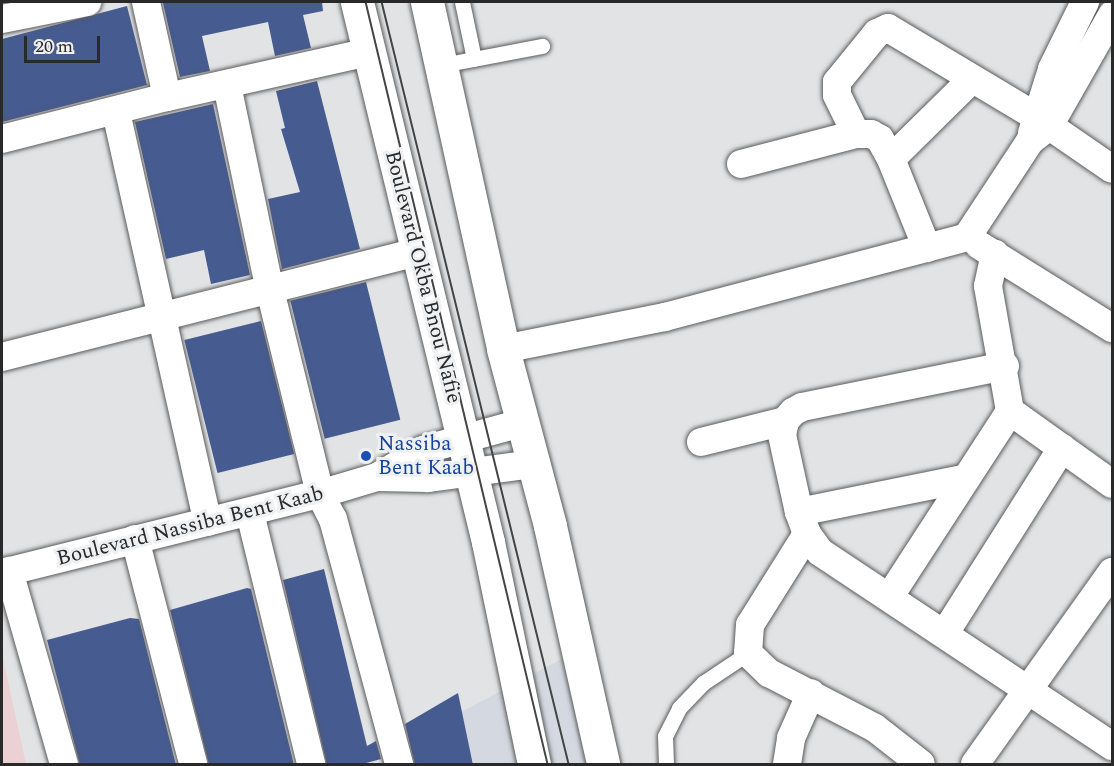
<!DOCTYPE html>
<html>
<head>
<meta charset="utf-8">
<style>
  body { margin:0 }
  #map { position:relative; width:1114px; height:766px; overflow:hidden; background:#e2e3e4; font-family:Spectral,serif }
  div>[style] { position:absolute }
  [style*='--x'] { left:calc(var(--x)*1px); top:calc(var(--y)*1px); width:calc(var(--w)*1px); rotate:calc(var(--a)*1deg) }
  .built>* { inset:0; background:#d4d8e0 }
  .education>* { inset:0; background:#ecd1d4 }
  .building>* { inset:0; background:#465b90; transform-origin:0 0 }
  .roads { filter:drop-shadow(0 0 2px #5a5b5c) drop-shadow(0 0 2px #5a5b5c) }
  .lane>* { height:15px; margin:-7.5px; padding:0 7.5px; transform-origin:7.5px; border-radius:7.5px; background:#fff }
  .street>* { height:28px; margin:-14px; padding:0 14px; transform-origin:14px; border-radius:14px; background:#fff }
  .primary>* { height:33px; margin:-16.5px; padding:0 16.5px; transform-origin:16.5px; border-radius:16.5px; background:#fff }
  .tram>* { height:1.5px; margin:-0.75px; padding:0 0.75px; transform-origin:0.75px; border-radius:0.75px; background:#444445 }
  .dots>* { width:16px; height:16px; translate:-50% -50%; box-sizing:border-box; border:3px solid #eff0f2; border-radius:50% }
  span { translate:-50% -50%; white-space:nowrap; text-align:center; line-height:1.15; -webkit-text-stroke:6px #eff0f2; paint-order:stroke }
  .street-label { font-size:21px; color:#29292a }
  .transit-label { font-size:21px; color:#164399 }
  .left { translate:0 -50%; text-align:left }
  .frame { position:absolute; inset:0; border:3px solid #29292a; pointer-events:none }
  .scale { position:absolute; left:24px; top:36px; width:76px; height:27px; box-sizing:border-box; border:3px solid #29292a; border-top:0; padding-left:8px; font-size:18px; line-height:21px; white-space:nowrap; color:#29292a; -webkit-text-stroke:4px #eff0f2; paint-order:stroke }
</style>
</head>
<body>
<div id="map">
  <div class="built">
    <i style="clip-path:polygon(594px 642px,615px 764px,401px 764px,412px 738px)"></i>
  </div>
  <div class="education">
    <i style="clip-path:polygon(2px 654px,26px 764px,2px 764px)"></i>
  </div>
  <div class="building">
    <i style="clip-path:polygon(170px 2px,322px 2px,323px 11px,303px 15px,311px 48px,275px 56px,268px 22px,202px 36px,210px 71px,180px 77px,163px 3px)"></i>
    <i style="clip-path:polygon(127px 6px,147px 85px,2px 122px,2px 39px)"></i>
    <i style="clip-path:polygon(317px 81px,360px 249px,282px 269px,268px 199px,300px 192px,281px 129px,285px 128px,276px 91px)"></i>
    <i style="clip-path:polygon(213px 104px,250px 275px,211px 284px,204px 250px,166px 259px,135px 122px)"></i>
    <i style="left:366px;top:282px;width:142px;height:78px;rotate:76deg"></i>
    <i style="left:261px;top:321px;width:137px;height:79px;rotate:76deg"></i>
    <i style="clip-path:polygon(324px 569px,367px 746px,376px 741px,381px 759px,359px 765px,327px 765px,283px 580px)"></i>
    <i style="clip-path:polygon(247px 588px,251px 589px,294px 765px,209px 765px,170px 610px)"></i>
    <i style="clip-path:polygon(130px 618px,139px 619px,176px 765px,80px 765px,47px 640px)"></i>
    <i style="clip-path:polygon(458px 693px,473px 765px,415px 765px,405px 724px)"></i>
  </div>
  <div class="roads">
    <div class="lane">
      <i style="--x:462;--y:2;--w:58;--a:78.1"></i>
      <i style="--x:442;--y:65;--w:102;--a:-10.8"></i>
      <i style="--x:666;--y:764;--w:28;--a:-92"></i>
      <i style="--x:665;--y:736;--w:31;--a:-63"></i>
      <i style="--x:679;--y:708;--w:35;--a:-46"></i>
      <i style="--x:703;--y:683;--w:54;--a:-33.7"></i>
    </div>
    <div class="street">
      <i style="--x:146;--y:2;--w:97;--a:77.5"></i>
      <i style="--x:2;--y:19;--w:87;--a:-11.3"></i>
      <i style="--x:227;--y:85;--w:209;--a:78.2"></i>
      <i style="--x:270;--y:290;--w:210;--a:76.2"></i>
      <i style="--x:320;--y:494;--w:28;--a:63"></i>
      <i style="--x:333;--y:519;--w:254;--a:74.9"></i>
      <i style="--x:116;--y:112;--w:420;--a:77.4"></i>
      <i style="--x:1032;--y:133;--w:67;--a:-72.6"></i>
      <i style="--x:1052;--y:69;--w:75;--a:-63.8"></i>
      <i style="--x:856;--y:134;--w:43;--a:-116"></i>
      <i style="--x:837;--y:95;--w:13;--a:-90"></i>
      <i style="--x:837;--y:82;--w:63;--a:-50.8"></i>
      <i style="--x:877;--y:33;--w:12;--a:-24"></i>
      <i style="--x:888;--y:28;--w:171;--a:30.9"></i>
      <i style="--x:1035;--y:116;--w:93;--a:34.5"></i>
      <i style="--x:2;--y:139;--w:170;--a:-14.3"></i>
      <i style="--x:167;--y:97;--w:207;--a:-12.6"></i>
      <i style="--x:891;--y:159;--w:112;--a:-44.6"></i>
      <i style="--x:741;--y:164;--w:119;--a:-14.6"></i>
      <i style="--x:856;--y:134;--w:15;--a:0"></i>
      <i style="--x:871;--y:134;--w:10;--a:29"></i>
      <i style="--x:880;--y:139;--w:23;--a:61"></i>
      <i style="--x:891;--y:159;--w:96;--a:68"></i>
      <i style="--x:979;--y:245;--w:157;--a:32"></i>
      <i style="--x:503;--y:349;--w:165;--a:-11.2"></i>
      <i style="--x:665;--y:317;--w:312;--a:-14.8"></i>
      <i style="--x:967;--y:237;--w:115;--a:-56.7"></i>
      <i style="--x:1030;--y:141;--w:24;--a:-38"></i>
      <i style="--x:1049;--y:126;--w:128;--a:-60.4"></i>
      <i style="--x:2;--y:357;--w:427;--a:-14.2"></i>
      <i style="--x:1005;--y:366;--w:207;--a:168.6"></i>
      <i style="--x:802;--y:407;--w:10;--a:151"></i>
      <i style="--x:793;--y:412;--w:12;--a:132"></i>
      <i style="--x:785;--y:421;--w:14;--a:102"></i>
      <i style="--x:782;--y:435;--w:79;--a:77.6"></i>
      <i style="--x:799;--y:512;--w:23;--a:70"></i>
      <i style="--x:807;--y:534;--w:22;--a:54"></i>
      <i style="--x:820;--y:552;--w:351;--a:33.6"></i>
      <i style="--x:1010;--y:411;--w:125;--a:35.6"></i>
      <i style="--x:701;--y:442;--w:87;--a:-14"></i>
      <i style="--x:377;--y:477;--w:51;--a:1.1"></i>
      <i style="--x:428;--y:478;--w:106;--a:-7.6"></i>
      <i style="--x:799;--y:512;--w:167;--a:-11.4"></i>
      <i style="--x:250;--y:513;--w:258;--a:76.3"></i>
      <i style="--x:807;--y:534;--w:107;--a:122.1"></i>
      <i style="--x:750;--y:625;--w:28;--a:94"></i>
      <i style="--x:748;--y:653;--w:29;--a:44"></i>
      <i style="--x:769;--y:673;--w:119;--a:27.4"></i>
      <i style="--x:875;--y:728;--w:58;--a:38"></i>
      <i style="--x:135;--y:539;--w:232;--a:75.5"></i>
      <i style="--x:9;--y:571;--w:201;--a:74.1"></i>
      <i style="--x:2;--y:573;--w:328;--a:-14"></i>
      <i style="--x:320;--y:494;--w:59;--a:-16.6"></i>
      <i style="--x:377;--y:477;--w:53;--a:-30.4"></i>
      <i style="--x:423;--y:450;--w:103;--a:-15.3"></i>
      <i style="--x:890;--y:596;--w:221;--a:-57"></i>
      <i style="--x:1010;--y:411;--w:127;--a:-100"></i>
      <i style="--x:988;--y:286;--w:33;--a:-78"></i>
      <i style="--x:945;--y:633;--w:219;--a:-57.7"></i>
      <i style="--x:787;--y:764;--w:26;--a:-81"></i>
      <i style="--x:791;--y:738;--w:49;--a:-66"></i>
      <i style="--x:975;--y:764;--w:236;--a:-54.5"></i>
    </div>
    <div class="primary">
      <i style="--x:357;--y:2;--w:556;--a:76.36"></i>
      <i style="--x:488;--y:542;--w:227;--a:78.3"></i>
      <i style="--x:427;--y:2;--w:355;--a:77.6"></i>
      <i style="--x:503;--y:349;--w:183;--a:75.1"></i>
      <i style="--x:550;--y:526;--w:244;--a:77.4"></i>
    </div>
  </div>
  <div class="tram">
    <i style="--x:366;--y:2;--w:783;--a:76.57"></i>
    <i style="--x:382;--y:2;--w:785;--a:76.21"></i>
  </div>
  <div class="dots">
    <i style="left:366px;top:456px;background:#1a4fb4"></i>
  </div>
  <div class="street-label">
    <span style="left:423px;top:277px;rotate:76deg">Boulevard Okba Bnou Nafie</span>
    <span style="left:190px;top:526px;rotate:-14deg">Boulevard Nassiba Bent Kaab</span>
  </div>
  <div class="transit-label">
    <span class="left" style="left:378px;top:456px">Nassiba<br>Bent Kaab</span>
  </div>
  <div class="frame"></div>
  <div class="scale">20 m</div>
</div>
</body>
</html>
